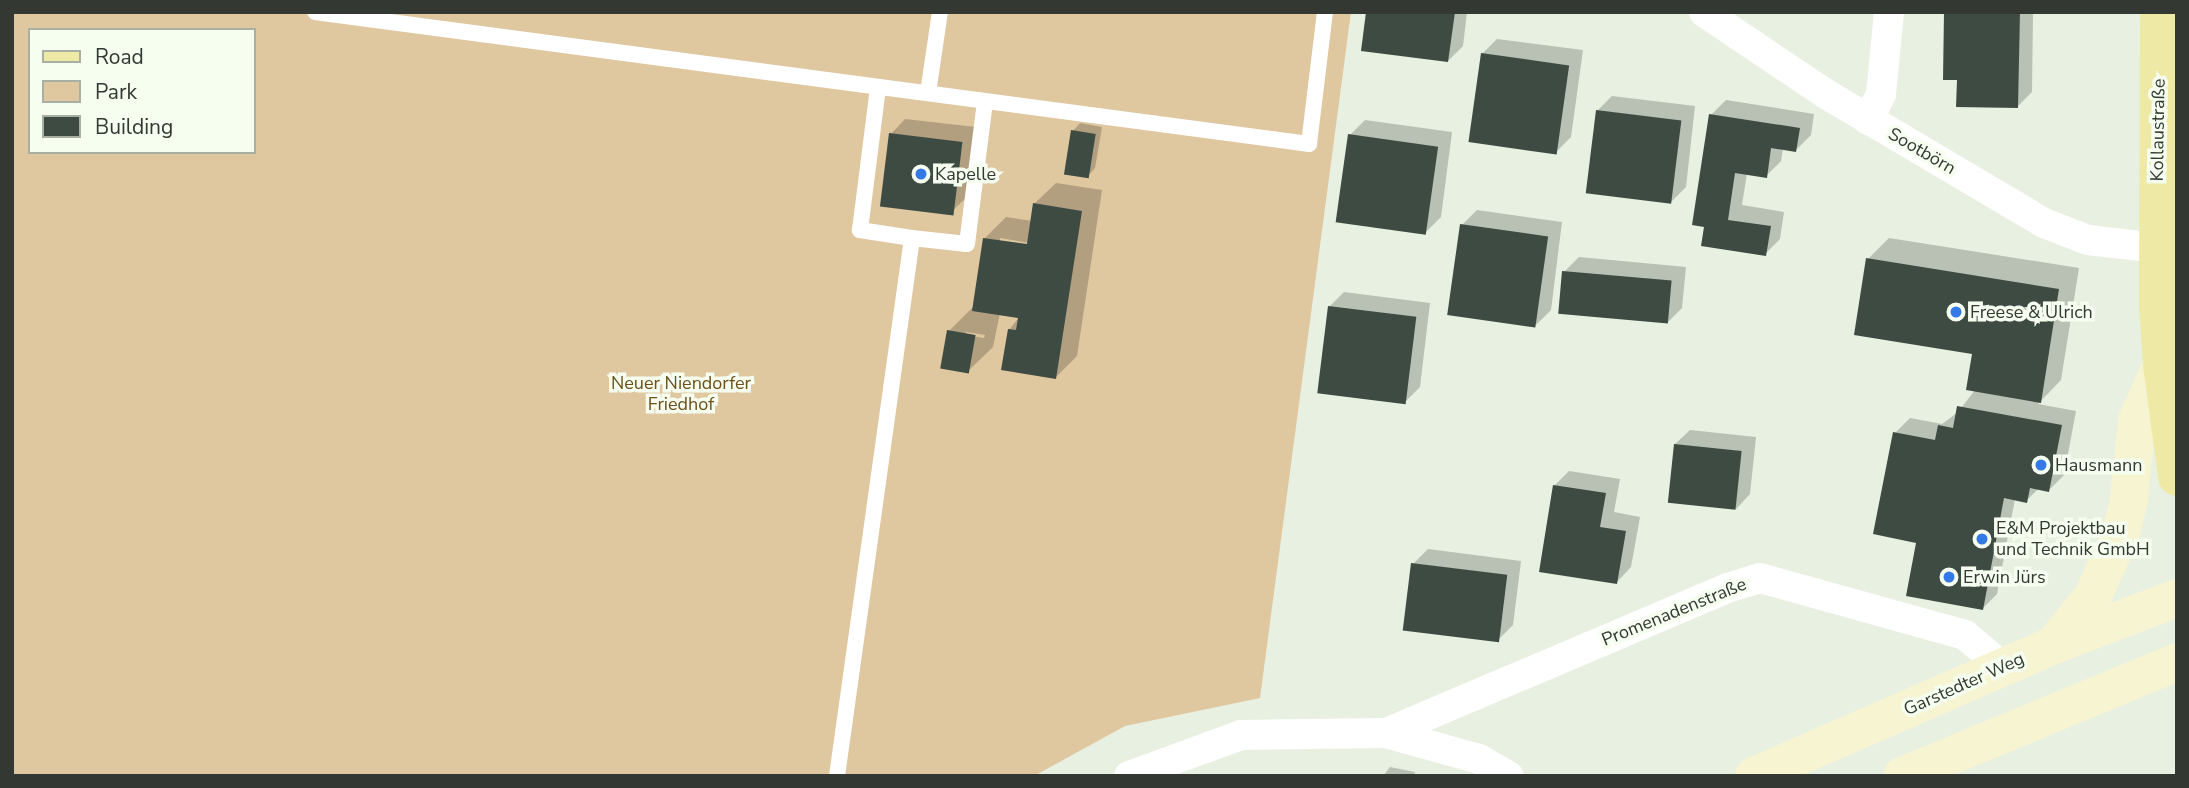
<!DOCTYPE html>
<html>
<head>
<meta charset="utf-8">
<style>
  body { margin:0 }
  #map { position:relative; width:2189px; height:788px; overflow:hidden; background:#e8f0e1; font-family:"Nunito Sans",sans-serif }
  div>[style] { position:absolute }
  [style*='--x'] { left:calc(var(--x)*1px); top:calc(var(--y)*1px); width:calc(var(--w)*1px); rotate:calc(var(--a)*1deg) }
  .green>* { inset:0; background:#dfc7a0 }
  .shadow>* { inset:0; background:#0003 }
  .building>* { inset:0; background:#3e4b43; transform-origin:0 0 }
  .lane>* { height:16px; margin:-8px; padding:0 8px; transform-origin:8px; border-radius:8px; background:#fff }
  .street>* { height:30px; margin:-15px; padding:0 15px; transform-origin:15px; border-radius:15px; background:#fff }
  .secondary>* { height:38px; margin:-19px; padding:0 19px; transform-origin:19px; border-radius:19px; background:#f7f4d2 }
  .primary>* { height:38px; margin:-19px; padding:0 19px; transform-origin:19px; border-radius:19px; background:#eee9a4 }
  .dots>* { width:19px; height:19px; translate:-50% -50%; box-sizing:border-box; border:4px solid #f5feef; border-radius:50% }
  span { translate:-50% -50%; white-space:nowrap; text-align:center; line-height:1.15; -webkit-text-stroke:7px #f5feef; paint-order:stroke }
  .street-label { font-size:18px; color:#343832 }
  .poi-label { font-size:18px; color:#343832 }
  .left { translate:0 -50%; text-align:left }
  .park-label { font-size:18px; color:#6d5019 }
  .frame { position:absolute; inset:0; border:14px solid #343832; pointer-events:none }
  .legend { position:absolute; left:28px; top:28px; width:228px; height:126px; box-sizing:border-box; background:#f5feef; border:2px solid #a8afa3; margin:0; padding:9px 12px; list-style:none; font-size:21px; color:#343832 }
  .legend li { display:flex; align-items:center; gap:14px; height:35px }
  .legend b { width:35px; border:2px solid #a8afa3 }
</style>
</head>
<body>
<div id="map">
  <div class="green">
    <i style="clip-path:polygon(evenodd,12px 12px,1351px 12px,1260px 698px,1125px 726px,1034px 776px,12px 776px,12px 12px,30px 30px,254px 30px,254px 152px,30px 152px,30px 30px)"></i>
  </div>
  <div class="shadow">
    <i style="clip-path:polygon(1368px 12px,1467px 12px,1463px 46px,1448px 61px)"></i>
    <i style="clip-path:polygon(1946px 12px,2033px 12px,2032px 92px,2017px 107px,1958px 78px)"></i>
    <i style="clip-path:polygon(1497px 39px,1583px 50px,1571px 137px,1556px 152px,1482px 54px)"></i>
    <i style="clip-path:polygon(1612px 96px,1695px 106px,1686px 187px,1671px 202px,1597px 111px)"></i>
    <i style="clip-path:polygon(1726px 100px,1814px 114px,1811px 135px,1796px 150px,1783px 148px,1781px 161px,1766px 176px,1747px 173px,1742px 205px,1784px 212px,1780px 239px,1765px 254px,1703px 244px,1711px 115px)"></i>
    <i style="clip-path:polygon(905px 119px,976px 127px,967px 197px,952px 211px,891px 134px)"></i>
    <i style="clip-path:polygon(1365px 120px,1452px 132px,1441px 217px,1426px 232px,1350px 135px)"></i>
    <i style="clip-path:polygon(1080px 123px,1102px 127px,1095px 168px,1088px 176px,1073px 131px)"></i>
    <i style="clip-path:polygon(evenodd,1056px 183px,1102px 190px,1077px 356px,1056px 377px,1009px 330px,1020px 316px,1000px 313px,993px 347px,967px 372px,949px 331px,975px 305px,985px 238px,1006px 217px,1032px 221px,1034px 204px,1056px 183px,1000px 238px,1035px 244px,1035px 247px,1000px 242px,1000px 238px,1056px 183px,966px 332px,985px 335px,984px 338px,966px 335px,966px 332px)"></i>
    <i style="clip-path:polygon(1477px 210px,1562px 222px,1551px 310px,1536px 325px,1462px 225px)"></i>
    <i style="clip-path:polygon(1889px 238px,2079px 268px,2061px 380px,2038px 404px,2076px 411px,2064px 475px,2049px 490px,2039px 488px,2026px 501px,2015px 499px,1997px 594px,1982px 609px,1918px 542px,1895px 433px,1910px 418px,1942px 424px,1958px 412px,1975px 390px,1974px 352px,1868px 259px)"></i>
    <i style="clip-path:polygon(1579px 257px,1686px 267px,1682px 308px,1667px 323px,1564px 272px)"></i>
    <i style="clip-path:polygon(1344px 292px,1430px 303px,1420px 387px,1405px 402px,1329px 307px)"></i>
    <i style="clip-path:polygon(1690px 430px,1756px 437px,1750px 494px,1736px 509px,1675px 444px)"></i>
    <i style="clip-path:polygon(1569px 471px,1620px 479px,1614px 512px,1640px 517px,1631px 567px,1617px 582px,1554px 486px)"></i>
    <i style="clip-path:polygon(1428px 549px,1521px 561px,1513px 625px,1498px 640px,1413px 564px)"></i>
    <i style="clip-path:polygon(1390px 767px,1415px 772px,1414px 776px,1383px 776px)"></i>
  </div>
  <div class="building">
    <i style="clip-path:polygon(1366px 12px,1455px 12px,1448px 62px,1361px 51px)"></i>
    <i style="clip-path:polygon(1944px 12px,2020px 12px,2018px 108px,1956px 107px,1957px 80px,1943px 80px)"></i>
    <i style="left:1481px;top:53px;width:89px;height:90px;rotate:8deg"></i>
    <i style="left:1596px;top:110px;width:86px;height:84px;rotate:7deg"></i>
    <i style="clip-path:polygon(1709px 114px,1800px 128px,1796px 152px,1771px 148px,1767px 178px,1735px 173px,1728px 220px,1771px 226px,1766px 256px,1701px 246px,1704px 227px,1692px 225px)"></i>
    <i style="left:1071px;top:130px;width:25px;height:45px;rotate:9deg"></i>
    <i style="left:889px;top:133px;width:74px;height:74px;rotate:7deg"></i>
    <i style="left:1348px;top:134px;width:91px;height:89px;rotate:8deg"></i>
    <i style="clip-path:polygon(1033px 203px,1082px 211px,1056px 379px,1001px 370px,1008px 329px,1016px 330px,1018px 318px,972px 311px,983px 238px,1027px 244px)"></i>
    <i style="left:1460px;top:224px;width:89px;height:92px;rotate:8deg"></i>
    <i style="clip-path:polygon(1866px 258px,2059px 289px,2041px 403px,1966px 390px,1972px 354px,1854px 335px)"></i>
    <i style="left:1562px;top:271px;width:110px;height:43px;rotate:5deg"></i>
    <i style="left:1328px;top:306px;width:89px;height:88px;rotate:7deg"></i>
    <i style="left:947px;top:330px;width:29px;height:39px;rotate:10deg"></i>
    <i style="clip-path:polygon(1957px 406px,2062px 425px,2049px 492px,2030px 488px,2027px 503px,2004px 498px,1983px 610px,1906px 596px,1916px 543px,1873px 534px,1893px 432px,1935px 440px,1938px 425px,1953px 428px)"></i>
    <i style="left:1674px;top:444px;width:68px;height:59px;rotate:6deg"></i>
    <i style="clip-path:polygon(1553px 485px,1606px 493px,1600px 527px,1626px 531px,1617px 584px,1539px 572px)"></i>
    <i style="left:1411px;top:563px;width:97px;height:68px;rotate:7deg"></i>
  </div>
  <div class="lane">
    <i style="--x:315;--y:12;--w:1003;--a:7.56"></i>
    <i style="--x:1309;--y:144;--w:133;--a:-83.1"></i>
    <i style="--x:928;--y:93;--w:82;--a:-81.6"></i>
    <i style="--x:912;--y:238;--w:55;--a:6.2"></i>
    <i style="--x:967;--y:244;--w:144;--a:-82.8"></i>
    <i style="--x:837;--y:776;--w:543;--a:-82.06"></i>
    <i style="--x:912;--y:238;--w:53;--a:-171.3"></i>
    <i style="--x:860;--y:230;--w:144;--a:-82.8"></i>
  </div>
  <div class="street">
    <i style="--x:1704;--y:12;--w:147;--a:33.9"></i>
    <i style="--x:1826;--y:94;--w:253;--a:30.6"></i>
    <i style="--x:2044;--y:223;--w:47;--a:21.1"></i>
    <i style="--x:2088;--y:240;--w:69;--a:6.6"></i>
    <i style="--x:1868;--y:120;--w:29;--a:-63"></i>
    <i style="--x:1881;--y:94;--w:82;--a:-84.4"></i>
    <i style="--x:1386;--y:733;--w:371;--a:-23"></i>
    <i style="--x:1727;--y:588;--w:34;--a:-17"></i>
    <i style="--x:1760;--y:578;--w:213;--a:15.5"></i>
    <i style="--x:1965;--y:635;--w:50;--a:40.1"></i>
    <i style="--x:1129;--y:776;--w:119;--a:-20.1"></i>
    <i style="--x:1241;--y:735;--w:145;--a:-0.8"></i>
    <i style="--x:1386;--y:733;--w:97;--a:15.6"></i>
    <i style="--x:1479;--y:759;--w:34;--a:30"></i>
  </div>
  <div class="secondary">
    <i style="--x:2055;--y:643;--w:60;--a:-51"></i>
    <i style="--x:2093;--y:596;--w:68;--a:-65.7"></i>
    <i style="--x:2121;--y:534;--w:35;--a:-77"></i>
    <i style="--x:2129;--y:500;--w:80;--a:-84.3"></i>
    <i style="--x:2137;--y:420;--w:61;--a:-65.9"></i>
    <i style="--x:1754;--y:776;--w:327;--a:-23.6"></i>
    <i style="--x:2054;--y:645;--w:132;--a:-20.9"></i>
    <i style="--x:1902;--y:776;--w:298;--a:-22.5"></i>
  </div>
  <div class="primary">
    <i style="--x:2159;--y:12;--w:292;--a:90.2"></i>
    <i style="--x:2158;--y:304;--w:60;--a:86.2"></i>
    <i style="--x:2162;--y:364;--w:114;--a:82.4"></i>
  </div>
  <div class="dots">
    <i style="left:921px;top:174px;background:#3479e6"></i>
    <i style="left:1956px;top:312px;background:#3479e6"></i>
    <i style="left:2041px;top:465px;background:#3479e6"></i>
    <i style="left:1982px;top:539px;background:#3479e6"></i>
    <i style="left:1949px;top:577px;background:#3479e6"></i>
  </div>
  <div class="street-label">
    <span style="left:2158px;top:130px;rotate:-89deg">Kollaustraße</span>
    <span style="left:1922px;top:151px;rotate:30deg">Sootbörn</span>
    <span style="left:1674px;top:612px;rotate:-22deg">Promenadenstraße</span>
    <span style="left:1964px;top:684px;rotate:-24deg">Garstedter Weg</span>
  </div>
  <div class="poi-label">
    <span class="left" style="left:935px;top:174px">Kapelle</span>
    <span class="left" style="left:1970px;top:312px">Freese &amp; Ulrich</span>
    <span class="left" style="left:2055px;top:465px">Hausmann</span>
    <span class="left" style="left:1996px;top:539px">E&amp;M Projektbau<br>und Technik GmbH</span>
    <span class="left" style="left:1963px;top:577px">Erwin Jürs</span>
  </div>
  <div class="park-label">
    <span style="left:681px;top:394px">Neuer Niendorfer<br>Friedhof</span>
  </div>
  <div class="frame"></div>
  <ul class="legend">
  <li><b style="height:9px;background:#eee9a4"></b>Road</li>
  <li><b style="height:19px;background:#dfc7a0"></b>Park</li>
  <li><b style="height:19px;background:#3e4b43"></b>Building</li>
  </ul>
</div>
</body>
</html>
